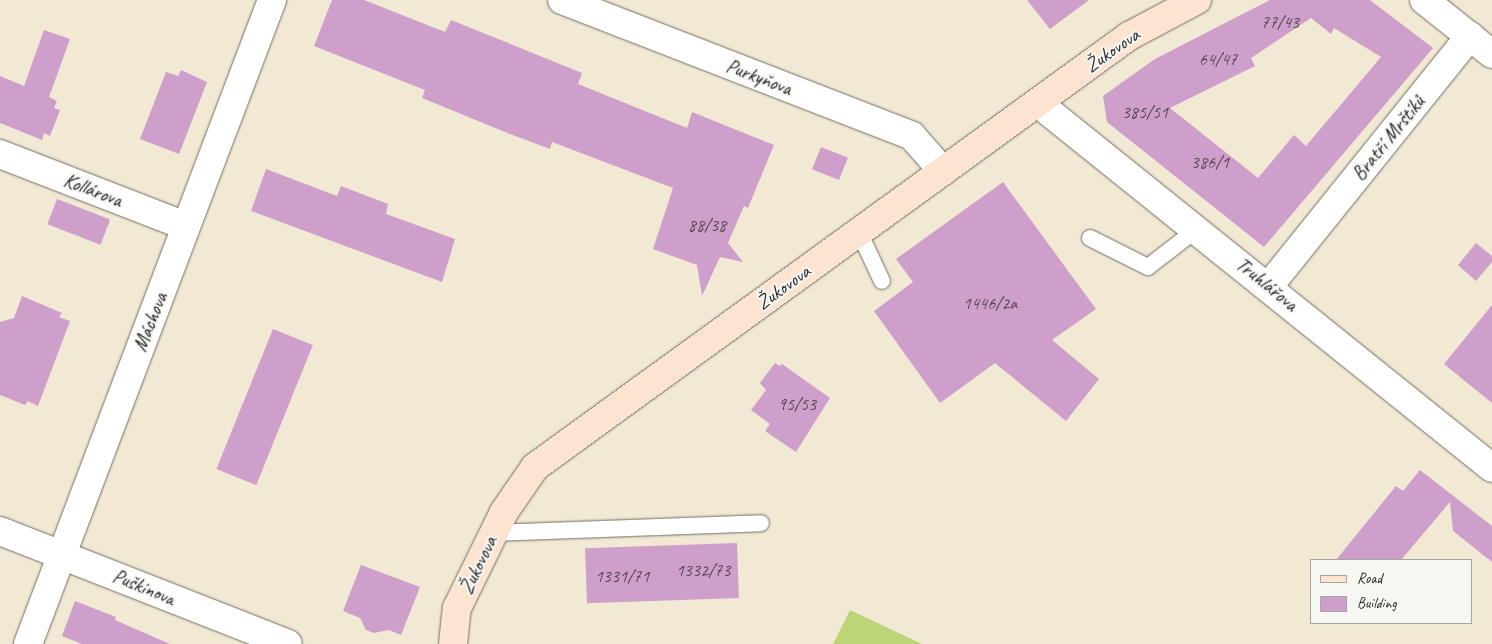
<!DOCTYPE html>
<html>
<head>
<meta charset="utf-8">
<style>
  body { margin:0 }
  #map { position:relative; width:1492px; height:644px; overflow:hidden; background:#f1e9d3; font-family:Caveat,sans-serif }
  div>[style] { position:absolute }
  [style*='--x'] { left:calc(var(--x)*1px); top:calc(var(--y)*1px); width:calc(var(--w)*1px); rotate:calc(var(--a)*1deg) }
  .green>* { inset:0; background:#bdd579 }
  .building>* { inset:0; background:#ce9fca; transform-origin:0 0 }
  .roads { filter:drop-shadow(0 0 1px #706e66) drop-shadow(0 0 1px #706e66) }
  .lane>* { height:16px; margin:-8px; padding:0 8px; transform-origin:8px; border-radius:8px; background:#fff }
  .street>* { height:28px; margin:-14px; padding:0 14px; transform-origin:14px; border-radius:14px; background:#fff }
  .secondary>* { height:28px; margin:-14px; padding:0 14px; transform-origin:14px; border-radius:14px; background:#fde4d1 }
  span { translate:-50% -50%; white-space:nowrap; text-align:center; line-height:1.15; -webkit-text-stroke:4px #f6f6f2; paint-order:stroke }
  .number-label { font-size:18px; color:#544853 }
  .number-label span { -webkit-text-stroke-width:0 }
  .street-label { font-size:20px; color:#2b2b2b }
  .legend { position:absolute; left:1310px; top:559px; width:162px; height:65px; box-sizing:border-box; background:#f6f6f2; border:1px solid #a5a5a2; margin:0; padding:6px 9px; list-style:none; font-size:15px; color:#2b2b2b }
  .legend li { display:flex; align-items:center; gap:10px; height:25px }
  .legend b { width:25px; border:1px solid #a5a5a2 }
</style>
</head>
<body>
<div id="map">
  <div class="green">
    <i style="clip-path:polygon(850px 610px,922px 644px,833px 644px)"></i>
  </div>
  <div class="building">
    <i style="clip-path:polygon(332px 0,364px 0,445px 32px,451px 20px,582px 73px,578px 84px,687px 128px,692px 112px,774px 145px,748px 208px,744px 206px,728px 243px,743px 262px,720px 257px,702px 296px,697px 265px,653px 249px,673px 188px,552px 142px,550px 149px,510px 134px,422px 98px,425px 90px,314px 46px)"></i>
    <i style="clip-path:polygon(1027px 0,1089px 0,1050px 29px)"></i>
    <i style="clip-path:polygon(evenodd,1270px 0,1370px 0,1433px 48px,1264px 247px,1107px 122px,1103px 96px,1155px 59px,1270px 0,1311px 18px,1331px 34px,1334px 28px,1381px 57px,1306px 146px,1294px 135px,1258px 178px,1170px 108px,1255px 66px,1251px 58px,1311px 18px)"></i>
    <i style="clip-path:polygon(44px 30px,70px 39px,49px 97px,57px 101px,54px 108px,60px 110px,50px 136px,44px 133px,42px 140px,0 123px,0 76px,24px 86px)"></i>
    <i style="clip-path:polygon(181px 70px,207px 82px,179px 154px,140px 139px,166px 72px,178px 76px)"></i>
    <i style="left:821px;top:147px;width:29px;height:24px;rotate:22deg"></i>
    <i style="clip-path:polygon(266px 169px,337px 196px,341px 186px,388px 204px,386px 214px,455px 239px,442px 282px,251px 211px)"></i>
    <i style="clip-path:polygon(1003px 182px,1096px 309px,1052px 340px,1099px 379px,1066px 421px,995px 363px,940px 403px,874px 311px,913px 282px,896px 259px)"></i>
    <i style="left:57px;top:199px;width:57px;height:27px;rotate:21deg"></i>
    <i style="clip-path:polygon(1476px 243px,1492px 256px,1492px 262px,1476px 281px,1458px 265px)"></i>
    <i style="clip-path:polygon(22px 296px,62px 313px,59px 317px,70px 321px,38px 406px,28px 401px,25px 405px,0 395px,0 322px,14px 318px)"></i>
    <i style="clip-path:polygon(1492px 305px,1492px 403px,1444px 364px)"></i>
    <i style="left:273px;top:329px;width:43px;height:151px;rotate:22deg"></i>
    <i style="clip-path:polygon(775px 363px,780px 366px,782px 364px,830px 398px,796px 452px,765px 431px,770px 424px,751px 410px,766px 390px,760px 383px)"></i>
    <i style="clip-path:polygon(1420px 470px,1492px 526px,1492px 562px,1453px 531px,1450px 502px,1401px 560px,1336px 560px,1396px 486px,1403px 491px)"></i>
    <i style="left:737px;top:543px;width:55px;height:152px;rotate:88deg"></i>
    <i style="clip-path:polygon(361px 565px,420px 587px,401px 635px,389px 630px,374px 633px,366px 630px,360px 618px,343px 611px)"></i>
    <i style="clip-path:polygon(75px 601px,116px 617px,115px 620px,170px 644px,82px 644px,62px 636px)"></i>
  </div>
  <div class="roads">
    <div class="lane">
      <i style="--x:859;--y:232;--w:54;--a:64.9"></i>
      <i style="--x:1090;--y:238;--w:65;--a:26.6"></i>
      <i style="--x:1148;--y:267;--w:62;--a:-37.8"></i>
      <i style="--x:493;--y:533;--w:268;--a:-2.1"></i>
    </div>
    <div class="street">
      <i style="--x:562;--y:0;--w:375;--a:21.2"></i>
      <i style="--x:912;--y:136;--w:47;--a:48.5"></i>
      <i style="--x:1424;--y:0;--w:87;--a:38.5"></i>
      <i style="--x:1039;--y:104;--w:581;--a:38.78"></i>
      <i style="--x:0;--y:154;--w:199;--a:21.2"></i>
      <i style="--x:1269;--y:286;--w:321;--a:-51.2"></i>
      <i style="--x:0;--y:531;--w:309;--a:21.4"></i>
      <i style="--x:28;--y:644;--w:689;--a:-69.25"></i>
    </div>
    <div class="secondary">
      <i style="--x:453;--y:644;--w:36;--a:-84"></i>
      <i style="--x:457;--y:608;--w:107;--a:-63.9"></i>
      <i style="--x:504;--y:512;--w:55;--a:-55.4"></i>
      <i style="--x:535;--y:467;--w:734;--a:-35.96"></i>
      <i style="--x:1129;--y:36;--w:77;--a:-27.9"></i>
    </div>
  </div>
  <div class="number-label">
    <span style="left:1280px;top:22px">77/43</span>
    <span style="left:1218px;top:59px">64/47</span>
    <span style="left:1145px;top:112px">385/51</span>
    <span style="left:1210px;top:162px">386/1</span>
    <span style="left:707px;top:225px">88/38</span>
    <span style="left:990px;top:303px">1446/2a</span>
    <span style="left:797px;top:404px">95/53</span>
    <span style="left:703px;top:570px">1332/73</span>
    <span style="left:622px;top:576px">1331/71</span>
  </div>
  <div class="street-label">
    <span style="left:1112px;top:50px;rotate:-35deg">Žukovova</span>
    <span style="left:759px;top:77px;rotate:21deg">Purkyňova</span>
    <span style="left:1388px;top:138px;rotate:-51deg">Bratří Mrštíků</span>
    <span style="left:93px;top:190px;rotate:21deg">Kollárova</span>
    <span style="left:1267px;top:284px;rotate:39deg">Truhlářova</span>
    <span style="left:783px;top:287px;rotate:-36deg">Žukovova</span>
    <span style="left:150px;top:322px;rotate:-69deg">Máchova</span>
    <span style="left:478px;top:565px;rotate:-64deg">Žukovova</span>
    <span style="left:144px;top:587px;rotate:22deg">Puškinova</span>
  </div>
  <ul class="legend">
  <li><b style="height:6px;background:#fde4d1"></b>Road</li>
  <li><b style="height:14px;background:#ce9fca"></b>Building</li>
  </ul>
</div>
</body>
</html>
